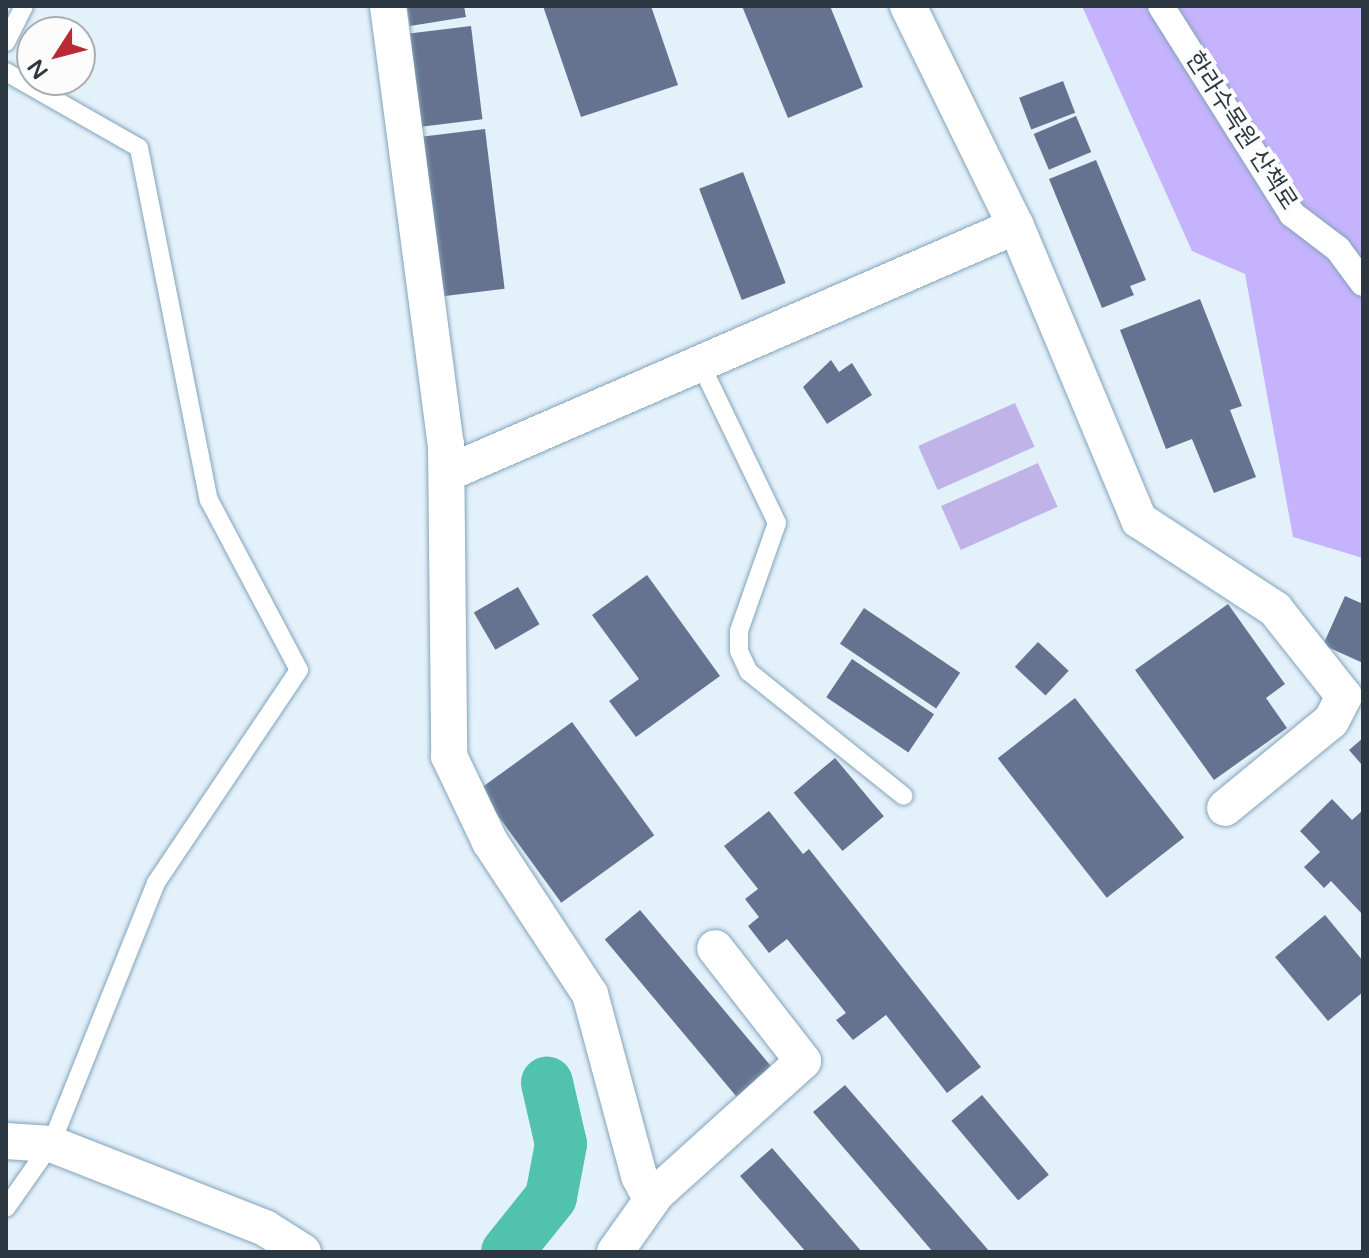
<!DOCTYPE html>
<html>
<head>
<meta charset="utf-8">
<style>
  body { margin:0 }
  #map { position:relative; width:1369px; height:1258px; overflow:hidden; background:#e3f1fb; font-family:"Varela Round","Noto Sans KR",sans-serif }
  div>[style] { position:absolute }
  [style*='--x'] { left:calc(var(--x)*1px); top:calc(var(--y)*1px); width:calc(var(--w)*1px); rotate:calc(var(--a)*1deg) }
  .green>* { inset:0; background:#c0b3e7; transform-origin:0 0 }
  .forest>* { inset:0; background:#c6b3fe }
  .river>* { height:52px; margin:-26px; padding:0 26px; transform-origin:26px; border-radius:26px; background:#51c2ad }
  .building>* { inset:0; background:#667390; transform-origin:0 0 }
  .roads { filter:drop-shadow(0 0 2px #83a4b9) drop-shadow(0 0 2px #83a4b9) }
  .service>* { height:18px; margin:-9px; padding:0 9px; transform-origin:9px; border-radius:9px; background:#fff }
  .pedestrian>* { height:26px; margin:-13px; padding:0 13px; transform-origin:13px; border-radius:13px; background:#fff }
  .minor>* { height:36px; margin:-18px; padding:0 18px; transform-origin:18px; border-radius:18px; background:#fff }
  span { translate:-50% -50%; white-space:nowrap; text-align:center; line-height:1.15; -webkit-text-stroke:8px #fcfcfc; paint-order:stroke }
  .street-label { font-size:24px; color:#2b3842 }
  .frame { position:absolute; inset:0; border:8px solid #2b3842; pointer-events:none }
  .north { position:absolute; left:16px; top:16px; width:80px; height:80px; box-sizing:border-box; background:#fcfcfc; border:2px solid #a8aeb2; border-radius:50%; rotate:234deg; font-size:22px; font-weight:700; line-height:32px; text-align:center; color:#2b3842 }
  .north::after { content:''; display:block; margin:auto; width:28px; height:36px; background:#ba2a34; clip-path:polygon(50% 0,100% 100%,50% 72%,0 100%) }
</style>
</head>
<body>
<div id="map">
  <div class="green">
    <i style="left:1015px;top:403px;width:48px;height:106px;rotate:66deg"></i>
    <i style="left:1038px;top:463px;width:48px;height:106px;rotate:66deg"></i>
  </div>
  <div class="forest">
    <i style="clip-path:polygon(1082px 6px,1363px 6px,1363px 558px,1293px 537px,1245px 274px,1192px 251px)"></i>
  </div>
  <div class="river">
    <i style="--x:507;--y:1252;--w:70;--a:-51.3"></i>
    <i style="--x:551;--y:1197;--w:54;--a:-79.3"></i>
    <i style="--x:561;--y:1144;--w:63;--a:-102.9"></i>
  </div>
  <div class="building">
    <i style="clip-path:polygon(407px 6px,464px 6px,466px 17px,410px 26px)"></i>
    <i style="clip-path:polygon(543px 6px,651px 6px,678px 85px,581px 117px)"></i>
    <i style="clip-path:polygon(742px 6px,830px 6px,863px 87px,788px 118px)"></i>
    <i style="left:471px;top:26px;width:94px;height:62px;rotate:83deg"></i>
    <i style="left:1063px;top:81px;width:34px;height:47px;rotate:69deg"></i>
    <i style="left:1076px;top:116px;width:39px;height:46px;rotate:67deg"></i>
    <i style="left:485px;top:129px;width:161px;height:62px;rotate:83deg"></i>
    <i style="clip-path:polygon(1096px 160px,1146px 280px,1130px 286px,1134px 295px,1102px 308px,1049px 179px)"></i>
    <i style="left:743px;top:172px;width:119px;height:47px;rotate:69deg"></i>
    <i style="clip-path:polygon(1200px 299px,1242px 406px,1230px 410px,1256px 477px,1214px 493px,1192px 439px,1166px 449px,1120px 330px)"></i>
    <i style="clip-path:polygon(831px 360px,839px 372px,852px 363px,872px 395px,827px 424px,803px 387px)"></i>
    <i style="clip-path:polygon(647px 575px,720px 676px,636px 737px,609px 701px,639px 679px,592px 615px)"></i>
    <i style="left:518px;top:587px;width:43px;height:51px;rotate:60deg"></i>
    <i style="clip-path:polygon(1345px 596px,1363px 604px,1363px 663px,1323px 645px)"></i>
    <i style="clip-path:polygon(1228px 604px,1285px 684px,1266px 698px,1287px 728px,1214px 780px,1135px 670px)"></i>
    <i style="left:864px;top:608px;width:116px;height:43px;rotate:34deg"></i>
    <i style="left:1038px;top:642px;width:42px;height:34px;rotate:43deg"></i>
    <i style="left:852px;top:659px;width:99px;height:46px;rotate:34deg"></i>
    <i style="left:1075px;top:698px;width:177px;height:98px;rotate:52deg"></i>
    <i style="left:572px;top:722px;width:140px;height:115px;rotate:54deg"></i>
    <i style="clip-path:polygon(1363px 738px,1363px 766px,1349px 750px)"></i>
    <i style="left:835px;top:758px;width:76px;height:54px;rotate:50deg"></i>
    <i style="clip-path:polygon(1332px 799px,1352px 820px,1363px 810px,1363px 915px,1331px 881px,1324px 888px,1304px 867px,1320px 852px,1300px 831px)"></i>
    <i style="clip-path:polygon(769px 811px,803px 854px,809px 849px,981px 1067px,947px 1093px,886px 1015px,853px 1040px,836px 1020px,846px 1013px,787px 939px,769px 953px,748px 926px,759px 917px,745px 899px,758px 889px,724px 846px)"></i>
    <i style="left:640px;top:910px;width:211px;height:46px;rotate:50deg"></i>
    <i style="clip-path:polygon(1325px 915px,1363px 961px,1363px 992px,1328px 1021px,1275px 957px)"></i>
    <i style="clip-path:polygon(845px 1085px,990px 1252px,933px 1252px,813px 1112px)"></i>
    <i style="left:982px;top:1095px;width:104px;height:40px;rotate:50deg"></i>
    <i style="clip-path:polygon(772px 1148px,862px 1252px,806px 1252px,740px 1176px)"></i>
  </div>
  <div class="roads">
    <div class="service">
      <i style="--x:6;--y:42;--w:40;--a:-63.4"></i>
      <i style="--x:6;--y:72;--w:153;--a:29.7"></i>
      <i style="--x:139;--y:148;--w:359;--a:78.8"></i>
      <i style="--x:209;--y:500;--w:192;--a:62.1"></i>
      <i style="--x:299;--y:670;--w:257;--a:123.9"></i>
      <i style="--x:156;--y:883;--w:281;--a:111.9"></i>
      <i style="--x:51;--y:1144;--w:78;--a:125.1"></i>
      <i style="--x:702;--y:367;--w:173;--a:64.3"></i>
      <i style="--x:777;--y:523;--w:114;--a:109.4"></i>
      <i style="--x:739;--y:631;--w:20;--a:90"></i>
      <i style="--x:739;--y:651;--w:23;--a:65"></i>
      <i style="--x:749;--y:672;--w:198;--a:38.7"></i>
    </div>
    <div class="pedestrian">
      <i style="--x:1161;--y:6;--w:246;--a:57.8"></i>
      <i style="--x:1292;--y:214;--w:58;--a:37.3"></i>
      <i style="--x:1338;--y:249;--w:42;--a:53.7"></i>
    </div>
    <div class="minor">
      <i style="--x:388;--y:6;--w:442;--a:82.5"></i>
      <i style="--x:446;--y:444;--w:312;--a:89.4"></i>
      <i style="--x:449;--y:756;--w:95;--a:64.5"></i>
      <i style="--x:490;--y:842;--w:182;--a:56.7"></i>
      <i style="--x:590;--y:994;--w:188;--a:74.9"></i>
      <i style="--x:639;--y:1176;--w:27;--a:62"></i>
      <i style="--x:908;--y:6;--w:245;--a:63.9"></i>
      <i style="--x:1016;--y:226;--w:319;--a:67.3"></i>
      <i style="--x:1139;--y:520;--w:163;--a:33.2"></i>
      <i style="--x:1275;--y:609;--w:111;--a:51.6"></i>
      <i style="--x:1344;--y:696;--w:28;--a:117"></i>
      <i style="--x:1331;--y:721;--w:137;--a:140.6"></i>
      <i style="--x:448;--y:473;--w:619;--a:-23.5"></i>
      <i style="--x:6;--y:1141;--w:45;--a:3.8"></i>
      <i style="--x:51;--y:1144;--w:230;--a:21.4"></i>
      <i style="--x:265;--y:1228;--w:45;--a:32.3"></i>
      <i style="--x:615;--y:1252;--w:71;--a:-54.7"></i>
      <i style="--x:656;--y:1194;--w:198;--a:-42.1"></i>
      <i style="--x:803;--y:1061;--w:143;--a:-127.9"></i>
    </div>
  </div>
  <div class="street-label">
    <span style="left:1241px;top:131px;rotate:57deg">한라수목원 산책로</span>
  </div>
  <div class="frame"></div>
  <div class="north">N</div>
</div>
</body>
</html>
